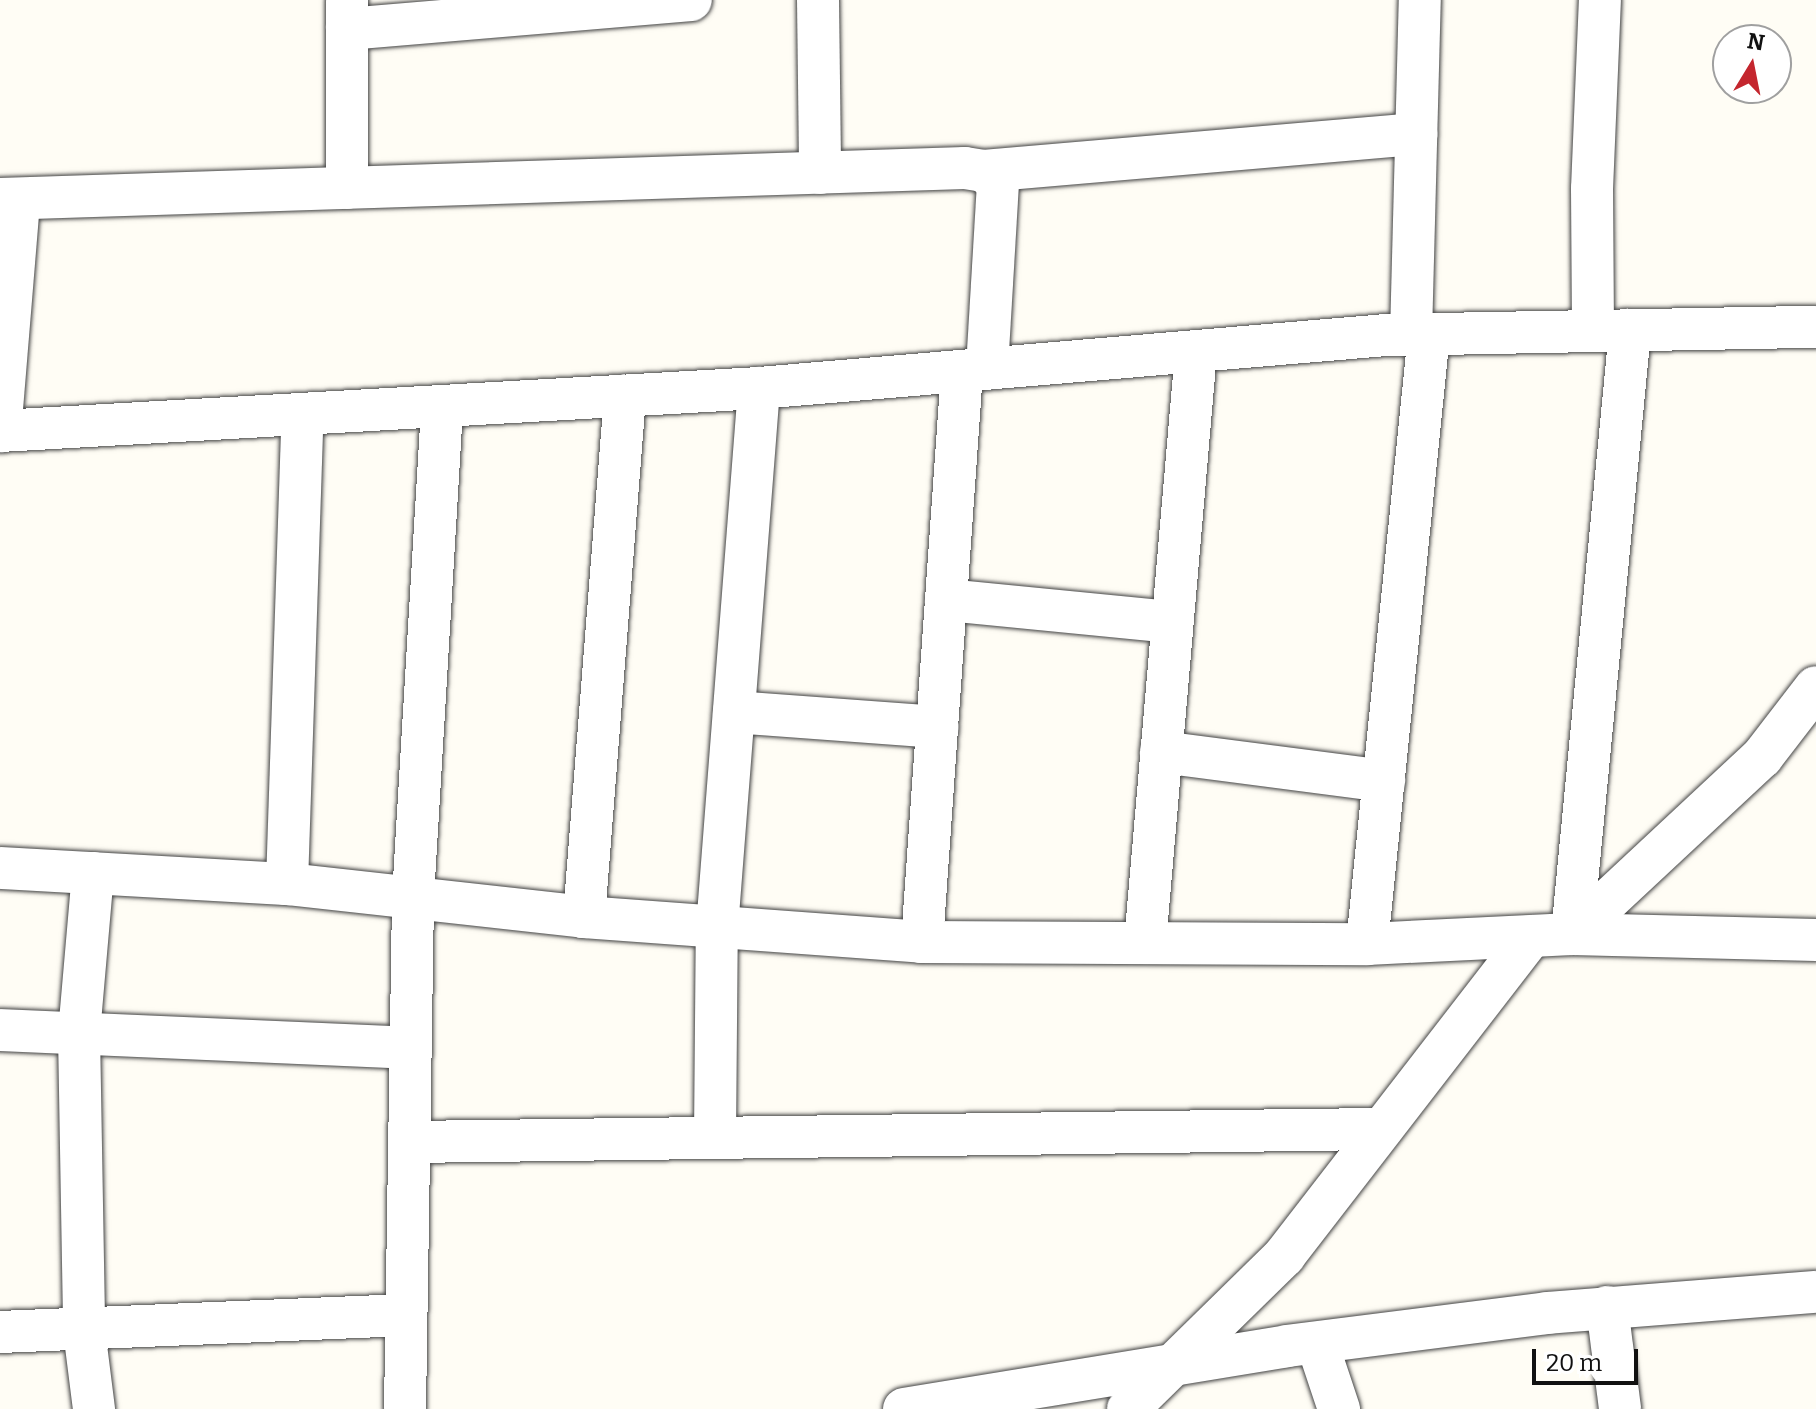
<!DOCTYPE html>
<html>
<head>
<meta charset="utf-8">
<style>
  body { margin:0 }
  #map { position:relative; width:1816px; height:1409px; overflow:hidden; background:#fffdf5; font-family:Bitter,serif }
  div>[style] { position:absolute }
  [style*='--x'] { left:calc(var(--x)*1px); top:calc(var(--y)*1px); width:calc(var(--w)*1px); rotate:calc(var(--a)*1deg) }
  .roads { filter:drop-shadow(0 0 2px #444) drop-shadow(0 0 2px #444) }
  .minor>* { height:42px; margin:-21px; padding:0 21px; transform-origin:21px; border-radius:21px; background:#fff }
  span { translate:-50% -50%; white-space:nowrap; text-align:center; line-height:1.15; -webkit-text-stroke:8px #fff; paint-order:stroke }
  .north { position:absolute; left:1712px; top:24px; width:80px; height:80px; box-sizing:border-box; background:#fff; border:2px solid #a0a0a0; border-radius:50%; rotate:10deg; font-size:22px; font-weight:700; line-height:32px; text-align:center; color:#111 }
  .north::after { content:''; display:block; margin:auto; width:28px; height:36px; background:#c4262e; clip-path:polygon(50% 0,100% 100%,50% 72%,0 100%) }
  .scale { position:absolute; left:1532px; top:1349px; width:106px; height:36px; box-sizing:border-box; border:4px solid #111; border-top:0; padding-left:10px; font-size:24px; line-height:28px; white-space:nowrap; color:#111; -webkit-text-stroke:6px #fff; paint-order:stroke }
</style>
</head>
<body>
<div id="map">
  <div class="roads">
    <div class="minor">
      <i style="--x:818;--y:0;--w:173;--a:89.3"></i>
      <i style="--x:347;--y:29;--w:345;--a:-4.8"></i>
      <i style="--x:984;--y:171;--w:434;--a:-4.9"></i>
      <i style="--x:347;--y:188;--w:187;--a:-90"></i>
      <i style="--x:0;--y:199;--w:965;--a:-1.84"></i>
      <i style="--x:965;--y:168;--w:19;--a:9"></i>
      <i style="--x:984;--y:171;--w:18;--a:41"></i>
      <i style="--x:998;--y:183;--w:186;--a:93.4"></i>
      <i style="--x:19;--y:202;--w:230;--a:94.7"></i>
      <i style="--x:0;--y:431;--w:760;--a:-3.24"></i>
      <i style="--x:759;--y:388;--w:629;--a:-4.83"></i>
      <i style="--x:1386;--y:335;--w:430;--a:-1.1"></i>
      <i style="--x:1593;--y:331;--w:142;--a:-90.4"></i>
      <i style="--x:1592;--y:189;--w:189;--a:-87.6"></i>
      <i style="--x:1411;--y:335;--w:335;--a:-88.5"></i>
      <i style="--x:946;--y:600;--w:227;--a:5.6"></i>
      <i style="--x:734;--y:712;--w:204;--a:4.2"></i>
      <i style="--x:1161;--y:752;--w:225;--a:7.4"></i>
      <i style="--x:0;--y:868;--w:287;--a:3.2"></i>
      <i style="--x:287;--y:884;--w:299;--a:6.3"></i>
      <i style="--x:584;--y:917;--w:339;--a:4.2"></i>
      <i style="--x:922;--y:942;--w:445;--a:0.3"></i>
      <i style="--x:1367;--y:944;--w:205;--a:-2.8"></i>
      <i style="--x:1572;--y:934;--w:244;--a:1.4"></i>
      <i style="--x:93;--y:873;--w:161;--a:95"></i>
      <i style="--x:79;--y:1033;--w:297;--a:89"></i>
      <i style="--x:84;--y:1330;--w:80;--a:82.8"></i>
      <i style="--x:287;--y:884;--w:470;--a:-88.1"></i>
      <i style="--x:584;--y:917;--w:523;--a:-85.5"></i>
      <i style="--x:1572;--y:934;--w:607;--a:-84.51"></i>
      <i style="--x:1572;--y:934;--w:260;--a:-43"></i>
      <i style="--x:1762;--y:757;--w:88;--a:-52.4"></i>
      <i style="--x:922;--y:942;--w:572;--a:-85.99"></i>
      <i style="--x:1145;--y:943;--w:593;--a:-85.07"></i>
      <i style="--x:1367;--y:944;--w:613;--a:-84.2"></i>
      <i style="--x:0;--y:1030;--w:410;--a:2.5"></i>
      <i style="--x:715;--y:1137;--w:209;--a:-89.5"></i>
      <i style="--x:717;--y:928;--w:542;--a:-85.55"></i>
      <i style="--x:409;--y:1142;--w:972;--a:-0.77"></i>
      <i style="--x:1607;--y:1307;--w:103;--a:82.7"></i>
      <i style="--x:0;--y:1332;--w:406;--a:-2.4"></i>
      <i style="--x:1317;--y:1343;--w:70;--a:71.6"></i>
      <i style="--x:405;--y:1409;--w:512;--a:-89.1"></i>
      <i style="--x:413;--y:897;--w:492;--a:-86.6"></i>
      <i style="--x:904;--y:1409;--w:388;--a:-9.3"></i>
      <i style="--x:1287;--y:1346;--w:262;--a:-7.2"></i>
      <i style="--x:1547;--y:1313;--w:270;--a:-4.5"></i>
      <i style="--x:1128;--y:1409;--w:219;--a:-44.4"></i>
      <i style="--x:1284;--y:1256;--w:404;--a:-52.3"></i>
    </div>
  </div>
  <div class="north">N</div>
  <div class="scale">20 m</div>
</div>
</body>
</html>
